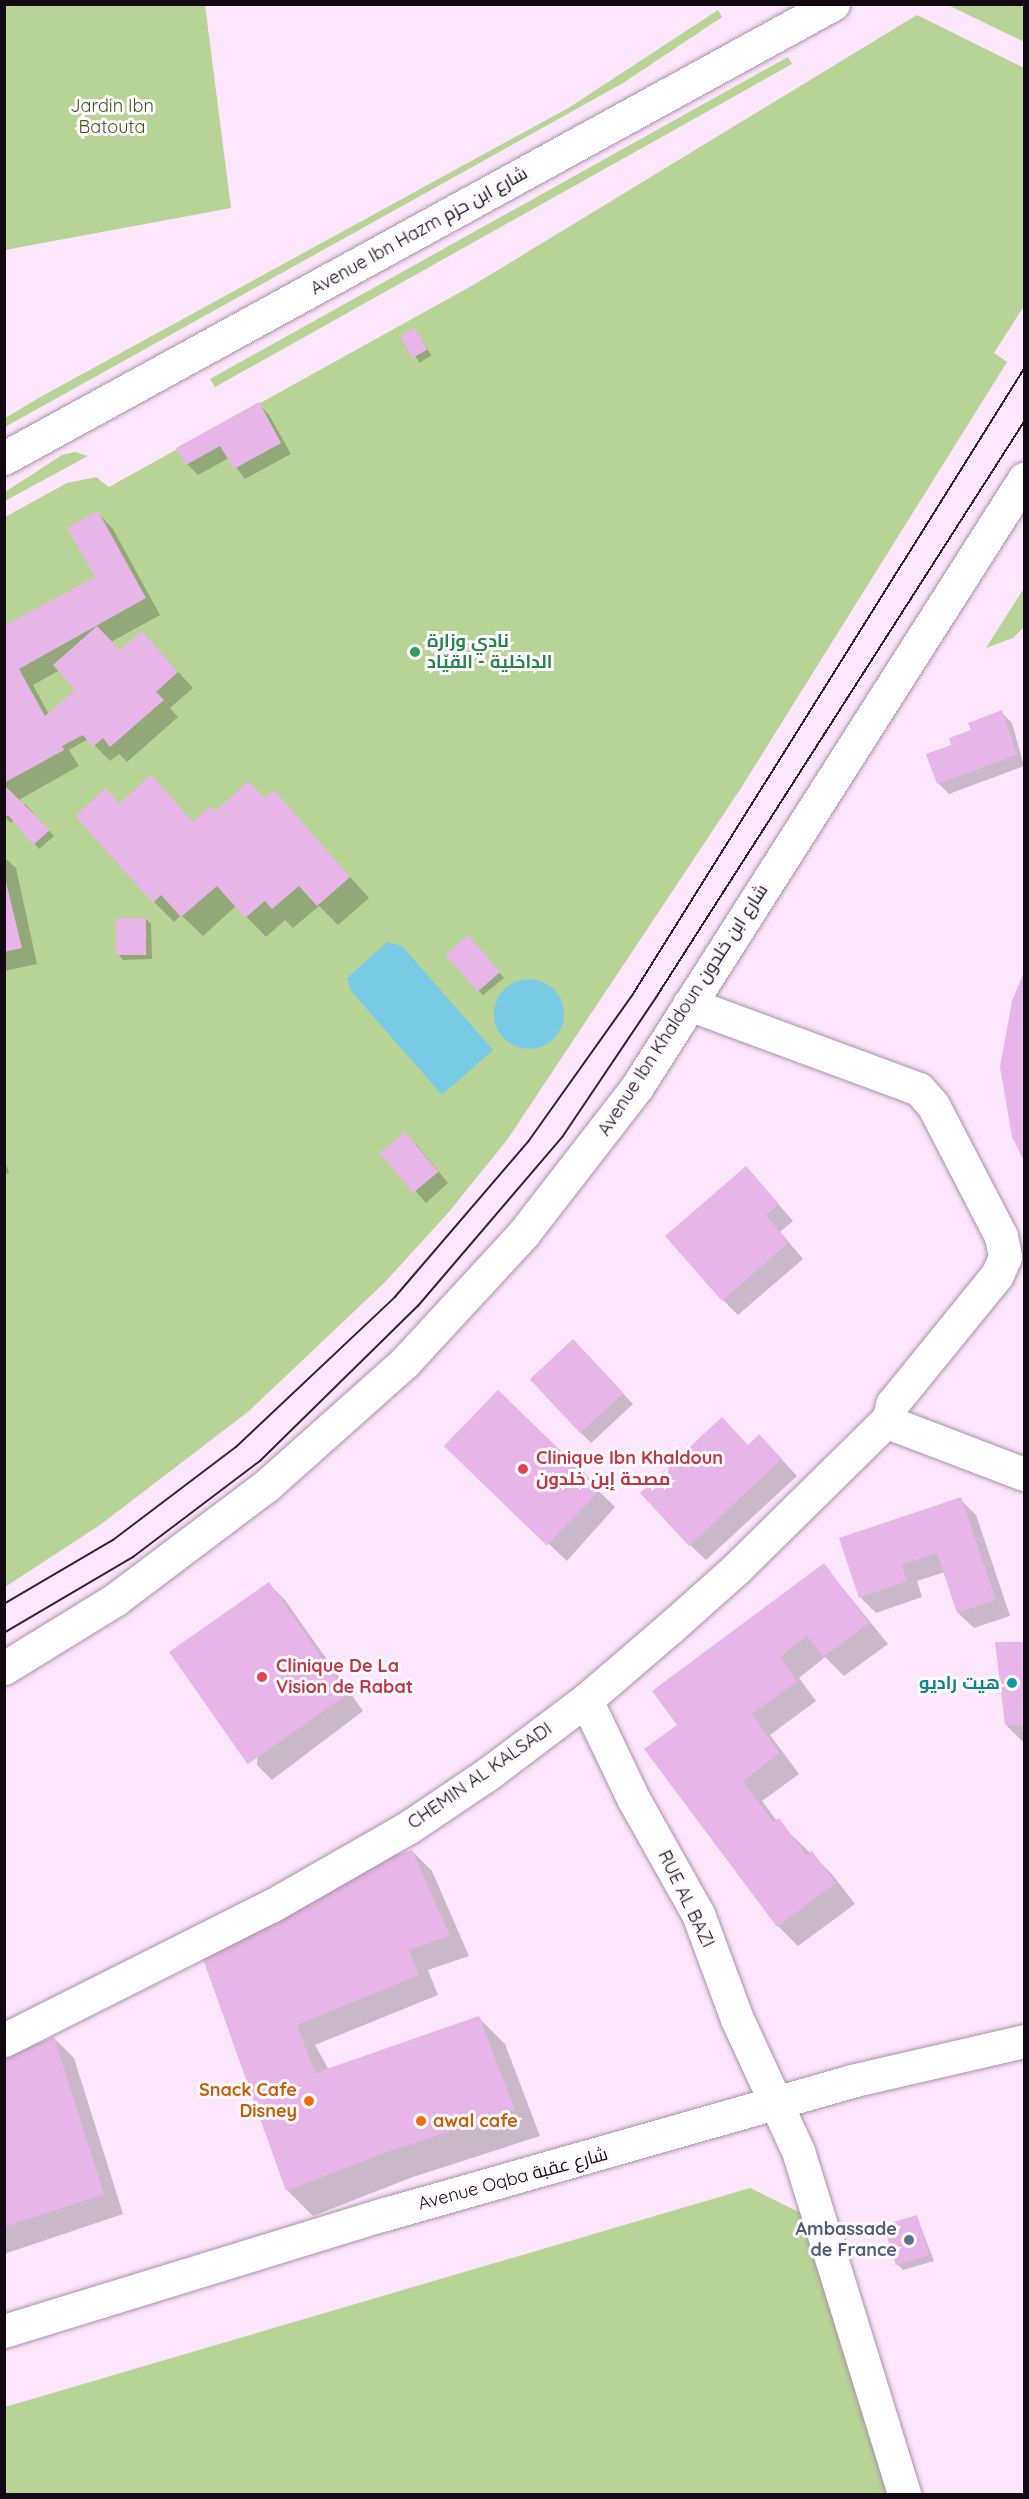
<!DOCTYPE html>
<html>
<head>
<meta charset="utf-8">
<style>
  body { margin:0 }
  #map { position:relative; width:1029px; height:2499px; overflow:hidden; background:#fce6fb; font-family:Quicksand,Cairo,sans-serif }
  div>[style] { position:absolute }
  [style*='--x'] { left:calc(var(--x)*1px); top:calc(var(--y)*1px); width:calc(var(--w)*1px); rotate:calc(var(--a)*1deg) }
  .green>* { inset:0; background:#b8d396 }
  .water>* { inset:0; background:#79cae4 }
  .round { border-radius:50% }
  .shadow>* { inset:0; background:#0003; transform-origin:0 0 }
  .building>* { inset:0; background:#e7b5e7; transform-origin:0 0 }
  .roads { filter:drop-shadow(0 0 2px #ab91aa) drop-shadow(0 0 2px #ab91aa) }
  .street>* { height:33px; margin:-16.5px; padding:0 16.5px; transform-origin:16.5px; border-radius:16.5px; background:#fff }
  .secondary>* { height:33px; margin:-16.5px; padding:0 16.5px; transform-origin:16.5px; border-radius:16.5px; background:#fff }
  .primary>* { height:33px; margin:-16.5px; padding:0 16.5px; transform-origin:16.5px; border-radius:16.5px; background:#fff }
  .tram>* { height:1.5px; margin:-0.75px; padding:0 0.75px; transform-origin:0.75px; border-radius:0.75px; background:#30252f }
  .dots>* { width:16px; height:16px; translate:-50% -50%; box-sizing:border-box; border:3px solid #fff9ff; border-radius:50% }
  span { translate:-50% -50%; white-space:nowrap; text-align:center; line-height:1.15; -webkit-text-stroke:6px #fff9ff; paint-order:stroke }
  .park-label { font-size:18px; color:#405818 }
  .street-label { font-size:18px; color:#120912 }
  .leisure-label { font-size:18px; color:#27864d; font-weight:700 }
  .left { translate:0 -50%; text-align:left }
  .health-label { font-size:18px; color:#be3a42; font-weight:700 }
  .culture-label { font-size:18px; color:#0d838f; font-weight:700 }
  .right { translate:-100% -50%; text-align:right }
  .food-label { font-size:18px; color:#c56008; font-weight:700 }
  .service-label { font-size:18px; color:#4e5e75; font-weight:700 }
  .frame { position:absolute; inset:0; border:6px solid #120912; pointer-events:none }
</style>
</head>
<body>
<div id="map">
  <div class="green">
    <i style="clip-path:polygon(5px 4px,205px 5px,231px 208px,5px 250px)"></i>
    <i style="clip-path:polygon(948px 5px,1024px 5px,1024px 42px)"></i>
    <i style="clip-path:polygon(718px 10px,722px 17px,623px 83px,5px 427px,5px 418px,44px 395px,570px 107px)"></i>
    <i style="clip-path:polygon(917px 15px,1024px 68px,1024px 306px,994px 353px,1007px 362px,741px 788px,507px 1140px,448px 1213px,385px 1282px,249px 1411px,100px 1525px,5px 1587px,5px 517px,67px 483px,96px 477px,109px 487px,475px 284px)"></i>
    <i style="clip-path:polygon(788px 57px,792px 64px,215px 387px,210px 379px)"></i>
    <i style="clip-path:polygon(75px 452px,88px 456px,5px 501px,5px 492px,62px 455px)"></i>
    <i style="clip-path:polygon(1024px 588px,1023px 628px,1013px 638px,986px 648px)"></i>
    <i style="clip-path:polygon(750px 2188px,805px 2215px,892px 2494px,5px 2494px,5px 2407px)"></i>
  </div>
  <div class="water">
    <i style="clip-path:polygon(387px 942px,402px 946px,493px 1050px,442px 1095px,351px 991px,347px 978px)"></i>
    <i class="round" style="left:494px;top:979px;width:70px;height:70px"></i>
  </div>
  <div class="shadow">
    <i style="left:415px;top:330px;width:30px;height:14px;rotate:57deg"></i>
    <i style="clip-path:polygon(259px 404px,269px 415px,291px 454px,245px 479px,229px 458px,198px 475px,187px 464px)"></i>
    <i style="clip-path:polygon(evenodd,98px 513px,113px 529px,160px 615px,111px 642px,120px 651px,157px 649px,193px 688px,170px 708px,178px 717px,127px 762px,119px 754px,110px 761px,88px 739px,69px 750px,79px 766px,17px 801px,22px 806px,25px 804px,54px 836px,39px 849px,14px 820px,11px 823px,4px 816px,4px 628px,97px 577px,98px 513px,60px 670px,77px 690px,49px 714px,33px 685px,60px 670px)"></i>
    <i style="clip-path:polygon(1001px 712px,1012px 723px,1024px 766px,949px 794px,938px 783px,953px 745px)"></i>
    <i style="clip-path:polygon(151px 777px,194px 823px,216px 812px,265px 800px,273px 792px,369px 898px,338px 925px,319px 906px,293px 928px,285px 920px,266px 937px,236px 906px,203px 936px,181px 915px,174px 922px,154px 902px,106px 791px,120px 805px)"></i>
    <i style="clip-path:polygon(4px 857px,16px 868px,37px 964px,4px 971px)"></i>
    <i style="clip-path:polygon(146px 919px,151px 924px,152px 959px,123px 960px,118px 954px)"></i>
    <i style="clip-path:polygon(473px 942px,504px 978px,483px 995px,478px 990px)"></i>
    <i style="clip-path:polygon(1024px 980px,1024px 1157px,1014px 1137px,1013px 1001px)"></i>
    <i style="clip-path:polygon(416px 1144px,448px 1183px,426px 1203px,382px 1153px)"></i>
    <i style="clip-path:polygon(4px 1158px,9px 1173px,4px 1174px)"></i>
    <i style="clip-path:polygon(761px 1184px,793px 1221px,780px 1232px,803px 1259px,738px 1315px,723px 1300px)"></i>
    <i style="clip-path:polygon(584px 1352px,633px 1404px,591px 1443px,531px 1380px)"></i>
    <i style="clip-path:polygon(498px 1392px,615px 1507px,567px 1561px,464px 1463px)"></i>
    <i style="clip-path:polygon(748px 1446px,774px 1451px,797px 1476px,706px 1560px,690px 1545px)"></i>
    <i style="clip-path:polygon(960px 1499px,976px 1515px,1010px 1616px,974px 1628px,958px 1613px,945px 1572px,917px 1581px,922px 1597px,876px 1613px,860px 1597px)"></i>
    <i style="clip-path:polygon(824px 1565px,888px 1644px,844px 1676px,825px 1657px,799px 1678px,816px 1701px,770px 1735px,799px 1774px,762px 1801px,777px 1821px,831px 1873px,855px 1904px,798px 1946px,778px 1926px,679px 1725px)"></i>
    <i style="clip-path:polygon(269px 1584px,285px 1600px,363px 1711px,272px 1780px,257px 1765px)"></i>
    <i style="clip-path:polygon(997px 1643px,1024px 1643px,1024px 1743px,1006px 1725px)"></i>
    <i style="clip-path:polygon(412px 1851px,432px 1871px,469px 1956px,428px 1970px,438px 1995px,315px 2045px,329px 2070px,479px 2018px,505px 2044px,540px 2136px,413px 2177px,313px 2216px,287px 2190px,240px 2051px)"></i>
    <i style="clip-path:polygon(54px 2038px,74px 2058px,123px 2214px,4px 2254px,4px 2059px)"></i>
    <i style="clip-path:polygon(917px 2217px,934px 2261px,903px 2270px,898px 2265px)"></i>
  </div>
  <div class="building">
    <i style="left:415px;top:328px;width:25px;height:17px;rotate:61deg"></i>
    <i style="clip-path:polygon(259px 402px,281px 443px,234px 469px,220px 446px,186px 465px,176px 448px)"></i>
    <i style="clip-path:polygon(98px 511px,146px 598px,19px 669px,45px 716px,75px 690px,53px 665px,97px 626px,120px 650px,142px 631px,178px 672px,156px 692px,164px 700px,110px 747px,103px 738px,93px 747px,83px 735px,62px 746px,64px 750px,4px 783px,4px 626px,95px 577px,67px 528px)"></i>
    <i style="clip-path:polygon(1002px 710px,1017px 755px,937px 784px,926px 754px,951px 745px,949px 738px,971px 730px,968px 723px)"></i>
    <i style="clip-path:polygon(151px 775px,193px 822px,211px 806px,215px 811px,249px 781px,264px 798px,274px 790px,350px 877px,317px 906px,299px 886px,272px 909px,265px 901px,245px 918px,217px 886px,181px 917px,161px 895px,153px 903px,75px 816px,106px 788px,119px 804px)"></i>
    <i style="clip-path:polygon(4px 785px,50px 830px,33px 845px,8px 815px,4px 819px)"></i>
    <i style="clip-path:polygon(4px 874px,22px 948px,4px 952px)"></i>
    <i style="left:116px;top:918px;width:30px;height:37px"></i>
    <i style="left:468px;top:935px;width:49px;height:30px;rotate:49deg"></i>
    <i style="clip-path:polygon(1024px 972px,1024px 1161px,1012px 1137px,1000px 1067px,1012px 1001px)"></i>
    <i style="left:405px;top:1132px;width:52px;height:33px;rotate:50deg"></i>
    <i style="clip-path:polygon(746px 1166px,779px 1204px,766px 1215px,789px 1242px,722px 1301px,665px 1236px)"></i>
    <i style="left:573px;top:1339px;width:74px;height:59px;rotate:47deg"></i>
    <i style="left:498px;top:1390px;width:143px;height:78px;rotate:44deg"></i>
    <i style="clip-path:polygon(722px 1417px,748px 1445px,759px 1434px,782px 1459px,689px 1546px,640px 1493px)"></i>
    <i style="clip-path:polygon(961px 1497px,996px 1600px,957px 1613px,937px 1553px,902px 1565px,907px 1581px,859px 1598px,839px 1538px)"></i>
    <i style="clip-path:polygon(824px 1563px,869px 1623px,823px 1657px,807px 1636px,780px 1657px,797px 1681px,752px 1714px,780px 1753px,743px 1781px,773px 1822px,779px 1818px,806px 1855px,812px 1851px,836px 1883px,777px 1927px,644px 1749px,677px 1725px,652px 1691px)"></i>
    <i style="left:269px;top:1582px;width:137px;height:122px;rotate:55deg"></i>
    <i style="clip-path:polygon(995px 1642px,1024px 1642px,1024px 1726px,1005px 1725px)"></i>
    <i style="clip-path:polygon(412px 1850px,450px 1936px,409px 1950px,419px 1975px,297px 2025px,315px 2073px,479px 2016px,515px 2110px,387px 2152px,286px 2191px,203px 1959px,356px 1867px)"></i>
    <i style="clip-path:polygon(54px 2037px,104px 2194px,4px 2227px,4px 2057px)"></i>
    <i style="left:917px;top:2215px;width:42px;height:35px;rotate:73deg"></i>
  </div>
  <div class="roads">
    <div class="street">
      <i style="--x:689;--y:1004;--w:245;--a:20.3"></i>
      <i style="--x:919;--y:1089;--w:21;--a:49"></i>
      <i style="--x:933;--y:1105;--w:148;--a:62.6"></i>
      <i style="--x:1001;--y:1236;--w:21;--a:79"></i>
      <i style="--x:1005;--y:1257;--w:20;--a:114"></i>
      <i style="--x:997;--y:1275;--w:166;--a:129.1"></i>
      <i style="--x:892;--y:1404;--w:14;--a:102"></i>
      <i style="--x:889;--y:1418;--w:12;--a:42"></i>
      <i style="--x:898;--y:1426;--w:135;--a:20.9"></i>
      <i style="--x:586;--y:1700;--w:111;--a:64.4"></i>
      <i style="--x:634;--y:1800;--w:131;--a:60.7"></i>
      <i style="--x:698;--y:1914;--w:112;--a:69.6"></i>
      <i style="--x:737;--y:2019;--w:145;--a:65.2"></i>
      <i style="--x:798;--y:2151;--w:359;--a:72.8"></i>
      <i style="--x:4;--y:2040;--w:299;--a:-26.7"></i>
      <i style="--x:271;--y:1906;--w:159;--a:-29.8"></i>
      <i style="--x:409;--y:1827;--w:97;--a:-34"></i>
      <i style="--x:489;--y:1773;--w:121;--a:-37"></i>
      <i style="--x:586;--y:1700;--w:112;--a:-40.7"></i>
      <i style="--x:671;--y:1627;--w:89;--a:-41.8"></i>
      <i style="--x:737;--y:1568;--w:214;--a:-44.6"></i>
    </div>
    <div class="secondary">
      <i style="--x:4;--y:2331;--w:399;--a:-17.1"></i>
      <i style="--x:385;--y:2214;--w:485;--a:-15.9"></i>
      <i style="--x:851;--y:2081;--w:178;--a:-13"></i>
    </div>
    <div class="primary">
      <i style="--x:4;--y:458;--w:945;--a:-28.71"></i>
      <i style="--x:4;--y:1668;--w:132;--a:-31.6"></i>
      <i style="--x:116;--y:1599;--w:188;--a:-37"></i>
      <i style="--x:266;--y:1486;--w:186;--a:-41.7"></i>
      <i style="--x:405;--y:1362;--w:174;--a:-47.3"></i>
      <i style="--x:523;--y:1234;--w:186;--a:-52.2"></i>
      <i style="--x:637;--y:1087;--w:721;--a:-57.52"></i>
    </div>
  </div>
  <div class="tram">
    <i style="--x:4;--y:1604;--w:126;--a:-30.4"></i>
    <i style="--x:113;--y:1540;--w:154;--a:-37.1"></i>
    <i style="--x:236;--y:1447;--w:219;--a:-43.3"></i>
    <i style="--x:395;--y:1297;--w:204;--a:-49.4"></i>
    <i style="--x:528;--y:1142;--w:181;--a:-54.6"></i>
    <i style="--x:633;--y:994;--w:737;--a:-57.97"></i>
    <i style="--x:4;--y:1633;--w:150;--a:-30.5"></i>
    <i style="--x:133;--y:1557;--w:159;--a:-37.1"></i>
    <i style="--x:260;--y:1461;--w:221;--a:-44.5"></i>
    <i style="--x:418;--y:1306;--w:223;--a:-49.5"></i>
    <i style="--x:563;--y:1136;--w:169;--a:-56.1"></i>
    <i style="--x:657;--y:996;--w:681;--a:-57.41"></i>
  </div>
  <div class="dots">
    <i style="left:415px;top:652px;background:#2e9e5b"></i>
    <i style="left:523px;top:1469px;background:#e0444e"></i>
    <i style="left:262px;top:1677px;background:#e0444e"></i>
    <i style="left:1012px;top:1683px;background:#0f9aa8"></i>
    <i style="left:309px;top:2101px;background:#e8710a"></i>
    <i style="left:421px;top:2121px;background:#e8710a"></i>
    <i style="left:909px;top:2240px;background:#5c6f8a"></i>
  </div>
  <div class="park-label">
    <span style="left:112px;top:117px">Jardin Ibn<br>Batouta</span>
  </div>
  <div class="street-label">
    <span style="left:419px;top:231px;rotate:-29deg">Avenue Ibn Hazm شارع ابن حزم</span>
    <span style="left:683px;top:1010px;rotate:-57deg">Avenue Ibn Khaldoun شارع ابن خلدون</span>
    <span style="left:480px;top:1776px;rotate:-35deg">CHEMIN AL KALSADI</span>
    <span style="left:686px;top:1899px;rotate:64deg">RUE AL BAZI</span>
    <span style="left:513px;top:2179px;rotate:-15deg">Avenue Oqba شارع عقبة</span>
  </div>
  <div class="leisure-label">
    <span class="left" style="left:427px;top:652px">نادي وزارة<br>الداخلية - القيّاد</span>
  </div>
  <div class="health-label">
    <span class="left" style="left:536px;top:1469px">Clinique Ibn Khaldoun<br>مصحة إبن خلدون</span>
    <span class="left" style="left:276px;top:1677px">Clinique De La<br>Vision de Rabat</span>
  </div>
  <div class="culture-label">
    <span class="right" style="left:1000px;top:1683px">هيت راديو</span>
  </div>
  <div class="food-label">
    <span class="right" style="left:297px;top:2101px">Snack Cafe<br>Disney</span>
    <span class="left" style="left:433px;top:2121px">awal cafe</span>
  </div>
  <div class="service-label">
    <span class="right" style="left:897px;top:2240px">Ambassade<br>de France</span>
  </div>
  <div class="frame"></div>
</div>
</body>
</html>
